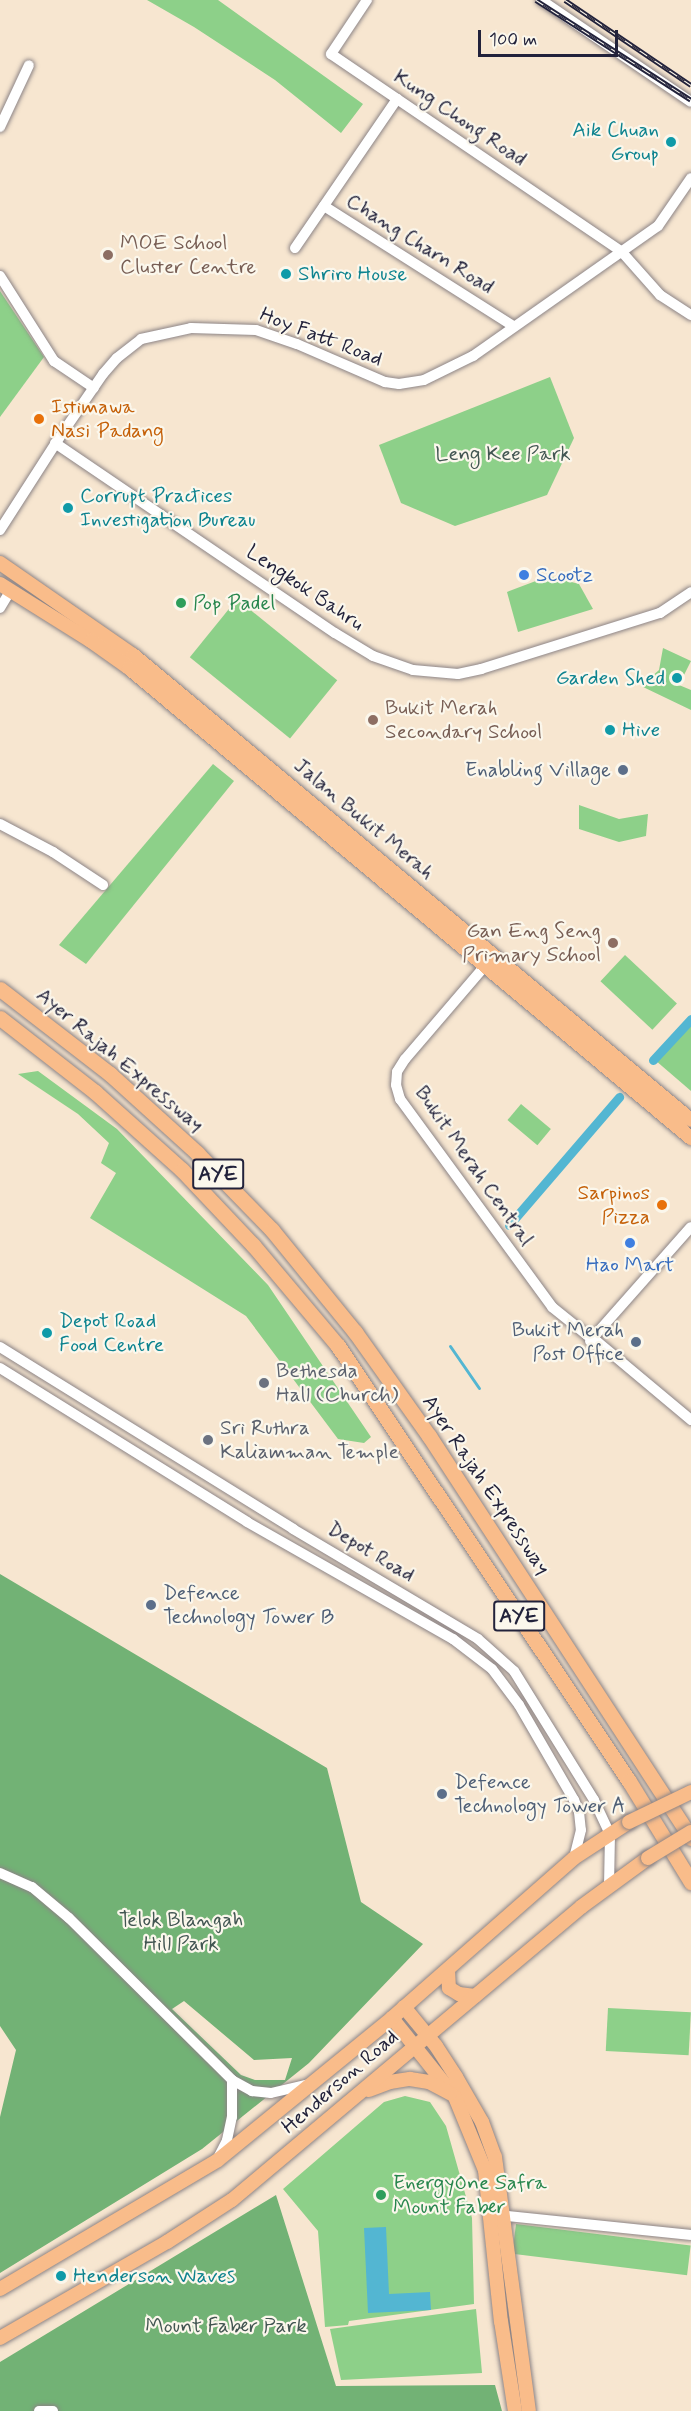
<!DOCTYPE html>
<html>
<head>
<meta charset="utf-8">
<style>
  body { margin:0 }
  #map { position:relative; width:691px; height:2411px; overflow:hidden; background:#f7e6d0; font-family:Mynerve,sans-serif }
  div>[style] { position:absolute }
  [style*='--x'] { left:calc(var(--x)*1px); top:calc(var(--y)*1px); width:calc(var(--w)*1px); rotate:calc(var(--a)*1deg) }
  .green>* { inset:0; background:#8dd089; transform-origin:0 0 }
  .forest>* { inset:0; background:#72b275 }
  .water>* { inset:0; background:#53b6d2 }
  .stream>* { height:3px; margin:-1.5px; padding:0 1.5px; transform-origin:1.5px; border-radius:1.5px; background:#53b6d2 }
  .canal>* { height:9px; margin:-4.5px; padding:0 4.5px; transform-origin:4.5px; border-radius:4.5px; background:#53b6d2 }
  .roads { filter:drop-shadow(0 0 2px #8c8486) drop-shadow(0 0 2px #8c8486) }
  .minor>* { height:10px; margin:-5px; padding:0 5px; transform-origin:5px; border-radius:5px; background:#fff }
  .major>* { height:14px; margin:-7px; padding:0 7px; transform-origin:7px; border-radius:7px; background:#f9bc8a }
  .highway>* { height:15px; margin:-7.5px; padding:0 7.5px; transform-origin:7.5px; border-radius:7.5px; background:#f9bc8a }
  .rail>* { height:5px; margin-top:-2.5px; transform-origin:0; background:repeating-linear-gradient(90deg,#fbf7ec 0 9px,#22223b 0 18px); box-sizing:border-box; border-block:2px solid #22223b }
  .bridges { filter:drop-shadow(0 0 2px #8c8486) drop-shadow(0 0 2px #8c8486) }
  .major-bridge>* { height:14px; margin:-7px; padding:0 7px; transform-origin:7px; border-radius:7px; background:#f9bc8a }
  .dots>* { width:16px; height:16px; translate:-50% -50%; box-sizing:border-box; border:3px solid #fbf7ec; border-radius:50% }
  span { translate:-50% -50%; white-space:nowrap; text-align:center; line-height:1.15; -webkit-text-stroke:4.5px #fbf7ec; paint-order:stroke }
  .shield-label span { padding:2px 4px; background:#fbf7ec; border:2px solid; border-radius:4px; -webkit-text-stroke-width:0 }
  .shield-label { font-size:20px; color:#22223b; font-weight:700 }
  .street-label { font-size:21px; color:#22223b }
  .culture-label { font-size:21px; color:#0d838f }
  .right { translate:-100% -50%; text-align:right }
  .left { translate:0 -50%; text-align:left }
  .education-label { font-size:21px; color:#785e54 }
  .food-label { font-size:21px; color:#c56008 }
  .park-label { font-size:21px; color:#425652 }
  .shop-label { font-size:21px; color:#366cbe }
  .leisure-label { font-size:21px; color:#27864d }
  .service-label { font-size:21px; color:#4e5e75 }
  .worship-label { font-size:21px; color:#5b616d }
  .scale { position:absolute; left:478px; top:30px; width:140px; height:27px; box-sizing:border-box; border:3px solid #22223b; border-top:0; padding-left:8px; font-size:18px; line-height:21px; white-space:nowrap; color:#22223b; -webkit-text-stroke:4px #fbf7ec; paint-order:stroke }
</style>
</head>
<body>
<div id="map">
  <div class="green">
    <i style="clip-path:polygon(147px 0,218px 0,363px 104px,341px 133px,275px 80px,194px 27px)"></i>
    <i style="clip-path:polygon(0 291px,44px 357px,0 417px)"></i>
    <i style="clip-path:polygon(550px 377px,574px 438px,547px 495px,455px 526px,401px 503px,379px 445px)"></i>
    <i style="clip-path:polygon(549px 576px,579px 584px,593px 609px,518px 632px,507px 592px)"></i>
    <i style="left:237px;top:599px;width:129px;height:75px;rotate:39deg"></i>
    <i style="clip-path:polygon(663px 648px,691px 661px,679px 685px,691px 690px,691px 710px,641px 686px,659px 670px)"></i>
    <i style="clip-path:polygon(213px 764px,234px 781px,86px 964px,59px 945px)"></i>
    <i style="clip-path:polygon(579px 805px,619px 819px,648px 814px,646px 836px,619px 842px,579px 829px)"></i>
    <i style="left:625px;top:955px;width:71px;height:36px;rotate:43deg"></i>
    <i style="clip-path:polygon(691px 1023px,691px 1091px,655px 1060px)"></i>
    <i style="clip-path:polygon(38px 1071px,117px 1129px,268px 1285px,371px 1437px,364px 1443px,338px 1439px,246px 1316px,90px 1218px,116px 1173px,101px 1163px,109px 1143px,78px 1114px,18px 1074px)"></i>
    <i style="left:521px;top:1104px;width:39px;height:21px;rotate:40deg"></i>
    <i style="left:608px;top:2008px;width:83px;height:43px;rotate:3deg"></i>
    <i style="clip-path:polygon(405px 2096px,430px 2102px,446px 2126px,472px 2218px,474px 2304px,349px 2321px,348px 2325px,325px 2327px,318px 2231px,283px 2189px,384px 2102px)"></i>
    <i style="left:516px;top:2224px;width:176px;height:30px;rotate:7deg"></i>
    <i style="clip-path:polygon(476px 2309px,482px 2373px,341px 2380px,330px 2329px)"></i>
  </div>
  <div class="forest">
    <i style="clip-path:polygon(evenodd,0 1574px,327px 1768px,361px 1902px,423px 1944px,309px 2063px,202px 2149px,0 2273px,0 2117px,16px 2050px,0 2026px,0 1574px,184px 2001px,254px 2060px,292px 2058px,285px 2080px,255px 2080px,241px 2075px,172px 2009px,184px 2001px)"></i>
    <i style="clip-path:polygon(276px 2195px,336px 2386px,495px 2385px,502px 2411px,0 2411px,0 2362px)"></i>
  </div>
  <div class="water">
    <i style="clip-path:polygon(386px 2227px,389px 2294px,430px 2292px,431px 2310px,368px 2313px,364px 2228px)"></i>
  </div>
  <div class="stream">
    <i style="--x:450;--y:1346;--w:51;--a:55.4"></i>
  </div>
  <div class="canal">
    <i style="--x:653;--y:1060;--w:56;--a:-47.2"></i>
    <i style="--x:509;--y:1225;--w:169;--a:-49.3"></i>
  </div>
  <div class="roads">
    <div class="minor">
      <i style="--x:367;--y:0;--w:65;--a:123.7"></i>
      <i style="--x:331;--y:54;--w:351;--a:34.2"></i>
      <i style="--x:621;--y:251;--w:59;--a:48.4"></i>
      <i style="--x:660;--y:295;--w:37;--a:33"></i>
      <i style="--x:541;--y:0;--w:181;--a:34.2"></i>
      <i style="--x:0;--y:127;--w:68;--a:-64.9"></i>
      <i style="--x:324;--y:206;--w:224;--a:32.4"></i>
      <i style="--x:295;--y:248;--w:181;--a:-55.6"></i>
      <i style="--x:0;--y:276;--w:101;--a:57.6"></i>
      <i style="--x:54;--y:361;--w:48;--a:34"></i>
      <i style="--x:55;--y:443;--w:338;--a:34.2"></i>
      <i style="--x:335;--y:633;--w:44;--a:31.2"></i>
      <i style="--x:373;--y:656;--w:42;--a:19.3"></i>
      <i style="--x:413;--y:670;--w:45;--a:5.1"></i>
      <i style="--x:458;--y:674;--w:24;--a:-12"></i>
      <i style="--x:481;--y:669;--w:188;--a:-17.4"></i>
      <i style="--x:660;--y:613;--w:37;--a:-34"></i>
      <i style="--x:0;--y:530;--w:109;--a:-57.3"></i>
      <i style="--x:59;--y:438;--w:78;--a:-55.5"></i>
      <i style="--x:103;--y:374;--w:21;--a:-49"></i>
      <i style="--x:117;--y:358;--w:31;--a:-38"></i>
      <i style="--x:141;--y:339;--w:51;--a:-12.4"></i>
      <i style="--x:191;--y:328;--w:65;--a:1.8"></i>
      <i style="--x:256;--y:330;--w:43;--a:18.9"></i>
      <i style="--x:297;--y:344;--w:96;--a:23.4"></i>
      <i style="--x:385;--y:382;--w:14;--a:8"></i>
      <i style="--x:399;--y:384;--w:25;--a:-9"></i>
      <i style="--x:424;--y:380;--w:55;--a:-26.1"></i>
      <i style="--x:473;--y:356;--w:226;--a:-35.1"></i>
      <i style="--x:658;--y:226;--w:58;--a:-55.5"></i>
      <i style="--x:0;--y:608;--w:21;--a:-59"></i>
      <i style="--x:0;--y:824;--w:60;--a:27.8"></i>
      <i style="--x:53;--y:852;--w:60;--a:33.4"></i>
      <i style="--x:490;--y:960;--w:130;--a:130.6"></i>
      <i style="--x:405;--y:1059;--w:15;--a:122"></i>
      <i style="--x:397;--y:1072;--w:13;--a:94"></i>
      <i style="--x:396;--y:1085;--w:15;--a:74"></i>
      <i style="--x:400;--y:1099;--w:258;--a:53.8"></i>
      <i style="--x:552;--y:1307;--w:45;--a:38.7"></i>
      <i style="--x:587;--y:1335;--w:7;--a:27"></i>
      <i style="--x:593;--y:1338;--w:128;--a:39.9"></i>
      <i style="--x:590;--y:1341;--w:152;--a:-48.5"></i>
      <i style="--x:0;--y:1347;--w:345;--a:31.8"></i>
      <i style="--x:293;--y:1529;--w:215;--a:30.7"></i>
      <i style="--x:478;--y:1639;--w:48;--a:41.6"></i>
      <i style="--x:514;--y:1671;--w:152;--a:58.2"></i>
      <i style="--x:594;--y:1800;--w:38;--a:65"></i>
      <i style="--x:610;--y:1834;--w:50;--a:91.1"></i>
      <i style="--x:0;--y:1368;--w:291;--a:31.9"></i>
      <i style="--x:247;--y:1522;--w:237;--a:29.6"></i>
      <i style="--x:453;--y:1639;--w:49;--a:37.6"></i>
      <i style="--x:492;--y:1669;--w:45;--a:53.1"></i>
      <i style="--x:519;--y:1705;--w:110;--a:59.9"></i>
      <i style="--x:574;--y:1800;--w:13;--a:67"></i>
      <i style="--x:579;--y:1812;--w:18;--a:84"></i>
      <i style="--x:581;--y:1830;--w:29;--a:104"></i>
      <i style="--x:0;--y:1873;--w:35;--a:24"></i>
      <i style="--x:32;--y:1887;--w:48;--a:40"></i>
      <i style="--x:69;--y:1918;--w:230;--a:44.8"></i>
      <i style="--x:232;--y:2080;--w:23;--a:29"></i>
      <i style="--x:252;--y:2091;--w:19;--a:6"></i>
      <i style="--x:271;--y:2093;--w:37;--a:-13"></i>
      <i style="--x:218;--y:2158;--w:20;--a:-63"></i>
      <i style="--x:227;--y:2140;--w:24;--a:-78"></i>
      <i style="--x:232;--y:2117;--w:37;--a:-90"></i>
      <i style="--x:498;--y:2215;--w:194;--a:5.9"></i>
      <i style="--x:39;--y:2411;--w:14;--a:0"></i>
    </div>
    <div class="major">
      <i style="--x:0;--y:563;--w:162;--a:34.7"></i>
      <i style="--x:133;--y:655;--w:726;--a:39.81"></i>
      <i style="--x:0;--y:584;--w:107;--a:32.1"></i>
      <i style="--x:91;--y:641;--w:47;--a:35.4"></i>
      <i style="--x:129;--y:668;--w:733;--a:39.91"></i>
      <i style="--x:448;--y:1970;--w:18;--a:87"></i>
      <i style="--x:449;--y:1988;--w:12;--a:31"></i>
      <i style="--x:459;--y:1994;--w:16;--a:7"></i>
      <i style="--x:404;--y:2007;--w:50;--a:50.6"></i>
      <i style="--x:436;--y:2046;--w:37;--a:57"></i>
      <i style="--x:456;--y:2077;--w:52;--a:60"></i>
      <i style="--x:482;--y:2122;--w:37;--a:70"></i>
      <i style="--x:495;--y:2157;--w:256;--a:82.4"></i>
      <i style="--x:392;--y:2018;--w:101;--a:51.4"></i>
      <i style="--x:455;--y:2097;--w:79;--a:67.7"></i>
      <i style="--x:485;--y:2170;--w:152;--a:84"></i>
      <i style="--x:501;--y:2321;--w:91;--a:81.2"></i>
      <i style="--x:369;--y:2090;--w:22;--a:-21"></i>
      <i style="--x:390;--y:2082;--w:20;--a:-9"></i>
      <i style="--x:410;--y:2079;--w:19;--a:9"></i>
      <i style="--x:429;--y:2082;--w:24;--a:28"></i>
      <i style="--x:0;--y:2289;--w:253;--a:-30.6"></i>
      <i style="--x:218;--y:2160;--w:225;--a:-39.2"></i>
      <i style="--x:392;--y:2018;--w:242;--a:-41.3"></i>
      <i style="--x:574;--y:1858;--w:66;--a:-33.2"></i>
      <i style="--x:0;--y:2338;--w:193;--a:-29.9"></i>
      <i style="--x:167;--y:2242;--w:77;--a:-32.9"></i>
      <i style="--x:232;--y:2200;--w:456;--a:-40"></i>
      <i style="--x:581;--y:1907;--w:83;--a:-36.2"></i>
    </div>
    <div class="highway">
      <i style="--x:0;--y:989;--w:139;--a:37.7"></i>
      <i style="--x:110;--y:1074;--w:118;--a:42.2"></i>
      <i style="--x:197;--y:1153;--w:107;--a:45.8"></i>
      <i style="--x:272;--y:1230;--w:132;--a:50.9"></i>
      <i style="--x:355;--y:1332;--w:128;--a:54.6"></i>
      <i style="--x:429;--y:1436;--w:480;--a:56.9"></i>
      <i style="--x:0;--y:1018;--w:120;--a:37.9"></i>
      <i style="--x:95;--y:1092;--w:117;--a:41.9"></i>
      <i style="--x:182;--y:1170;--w:103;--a:46.6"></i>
      <i style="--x:253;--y:1245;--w:132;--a:49.9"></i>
      <i style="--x:338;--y:1346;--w:523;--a:56.22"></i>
      <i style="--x:629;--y:1781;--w:119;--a:58.5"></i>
    </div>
  </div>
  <div class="rail">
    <i style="--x:536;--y:0;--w:184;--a:32.8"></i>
    <i style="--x:565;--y:0;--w:152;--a:34"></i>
  </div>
  <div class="bridges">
    <div class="major-bridge">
      <i style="--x:629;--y:1822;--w:69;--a:-25.8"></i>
      <i style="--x:648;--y:1858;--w:50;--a:-31.2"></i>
    </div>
  </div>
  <div class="dots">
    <i style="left:671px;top:142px;background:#0f9aa8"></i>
    <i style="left:108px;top:255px;background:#8d6e63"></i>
    <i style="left:286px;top:274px;background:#0f9aa8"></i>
    <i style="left:39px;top:419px;background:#e8710a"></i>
    <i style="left:68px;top:508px;background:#0f9aa8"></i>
    <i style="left:524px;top:575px;background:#3f7fe0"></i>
    <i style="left:181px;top:603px;background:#2e9e5b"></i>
    <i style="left:677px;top:678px;background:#0f9aa8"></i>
    <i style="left:373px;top:720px;background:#8d6e63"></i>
    <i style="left:610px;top:730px;background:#0f9aa8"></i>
    <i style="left:623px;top:770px;background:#5c6f8a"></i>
    <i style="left:613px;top:943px;background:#8d6e63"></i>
    <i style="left:662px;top:1205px;background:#e8710a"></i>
    <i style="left:630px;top:1243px;background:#3f7fe0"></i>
    <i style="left:47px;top:1333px;background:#0f9aa8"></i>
    <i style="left:636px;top:1342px;background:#5c6f8a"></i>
    <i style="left:264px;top:1383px;background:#6b7280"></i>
    <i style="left:208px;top:1440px;background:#6b7280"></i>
    <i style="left:151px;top:1605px;background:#5c6f8a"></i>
    <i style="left:442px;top:1794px;background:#5c6f8a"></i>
    <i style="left:381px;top:2195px;background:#2e9e5b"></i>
    <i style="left:61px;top:2276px;background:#0f9aa8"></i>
  </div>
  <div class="shield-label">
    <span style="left:218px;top:1174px">AYE</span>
    <span style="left:519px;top:1616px">AYE</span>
  </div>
  <div class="street-label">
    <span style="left:460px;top:118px;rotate:34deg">Kung Chong Road</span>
    <span style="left:420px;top:244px;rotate:32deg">Chang Charn Road</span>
    <span style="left:321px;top:337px;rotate:21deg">Hoy Fatt Road</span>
    <span style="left:305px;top:588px;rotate:34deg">Lengkok Bahru</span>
    <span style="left:364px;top:819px;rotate:40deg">Jalan Bukit Merah</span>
    <span style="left:120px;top:1060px;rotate:40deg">Ayer Rajah Expressway</span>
    <span style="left:474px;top:1166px;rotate:55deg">Bukit Merah Central</span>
    <span style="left:486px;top:1485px;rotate:56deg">Ayer Rajah Expressway</span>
    <span style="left:371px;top:1552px;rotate:31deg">Depot Road</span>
    <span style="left:340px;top:2082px;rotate:-41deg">Henderson Road</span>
  </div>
  <div class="culture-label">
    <span class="right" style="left:659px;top:142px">Aik Chuan<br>Group</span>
    <span class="left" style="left:298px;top:274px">Shriro House</span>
    <span class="left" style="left:80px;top:508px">Corrupt Practices<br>Investigation Bureau</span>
    <span class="right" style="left:665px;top:678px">Garden Shed</span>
    <span class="left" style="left:622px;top:730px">Hive</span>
    <span class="left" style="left:59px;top:1333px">Depot Road<br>Food Centre</span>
    <span class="left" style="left:73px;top:2276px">Henderson Waves</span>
  </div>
  <div class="education-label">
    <span class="left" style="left:120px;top:255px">MOE School<br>Cluster Centre</span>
    <span class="left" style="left:385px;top:720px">Bukit Merah<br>Secondary School</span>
    <span class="right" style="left:601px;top:943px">Gan Eng Seng<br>Primary School</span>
  </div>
  <div class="food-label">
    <span class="left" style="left:51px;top:419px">Istimawa<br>Nasi Padang</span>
    <span class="right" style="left:650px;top:1205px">Sarpinos<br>Pizza</span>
  </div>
  <div class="park-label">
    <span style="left:503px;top:454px">Leng Kee Park</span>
    <span style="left:181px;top:1932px">Telok Blangah<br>Hill Park</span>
    <span style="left:226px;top:2326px">Mount Faber Park</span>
  </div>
  <div class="shop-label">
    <span class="left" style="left:536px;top:575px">Scootz</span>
    <span style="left:630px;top:1265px">Hao Mart</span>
  </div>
  <div class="leisure-label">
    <span class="left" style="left:193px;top:603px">Pop Padel</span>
    <span class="left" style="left:393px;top:2195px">EnergyOne Safra<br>Mount Faber</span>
  </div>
  <div class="service-label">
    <span class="right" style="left:611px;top:770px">Enabling Village</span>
    <span class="right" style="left:624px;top:1342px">Bukit Merah<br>Post Office</span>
    <span class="left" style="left:163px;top:1605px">Defence<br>Technology Tower B</span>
    <span class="left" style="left:454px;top:1794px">Defence<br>Technology Tower A</span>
  </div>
  <div class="worship-label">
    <span class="left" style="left:276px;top:1383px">Bethesda<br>Hall (Church)</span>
    <span class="left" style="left:220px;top:1440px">Sri Ruthra<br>Kaliamman Temple</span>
  </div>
  <div class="scale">100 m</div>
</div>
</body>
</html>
